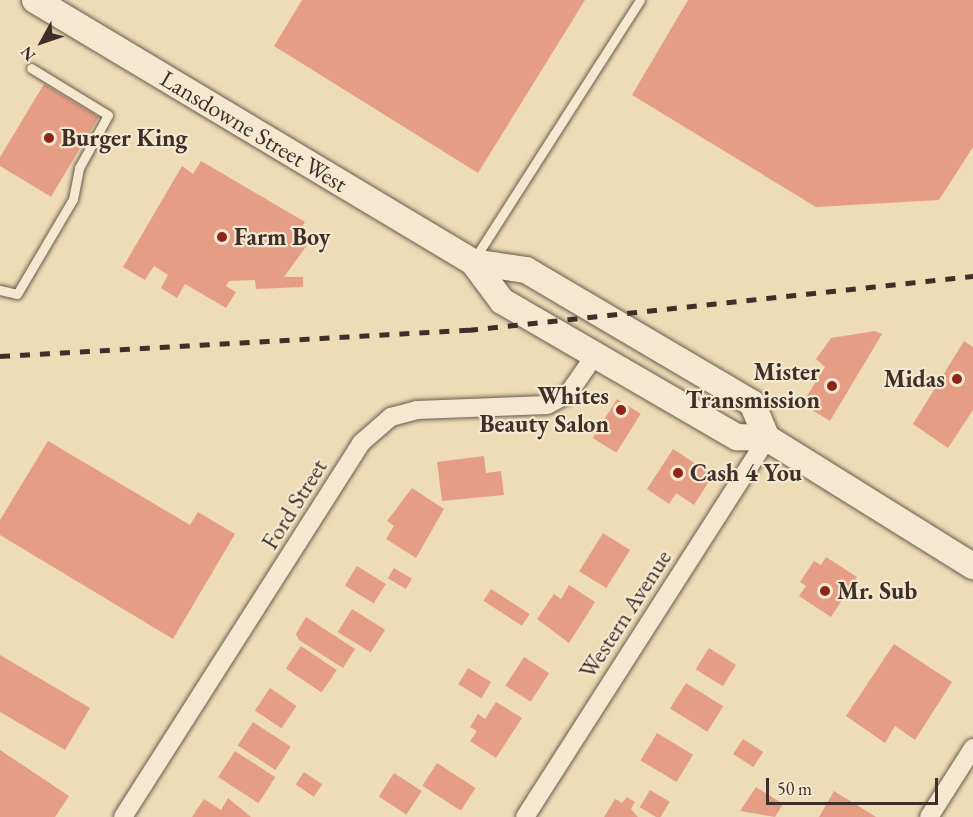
<!DOCTYPE html>
<html>
<head>
<meta charset="utf-8">
<style>
  body { margin:0 }
  #map { position:relative; width:973px; height:817px; overflow:hidden; background:#eedcb7; font-family:"EB Garamond",serif }
  div>[style] { position:absolute }
  [style*='--x'] { left:calc(var(--x)*1px); top:calc(var(--y)*1px); width:calc(var(--w)*1px); rotate:calc(var(--a)*1deg) }
  .building>* { inset:0; background:#e59e84; transform-origin:0 0 }
  .roads { filter:drop-shadow(0 0 2px #6a5a4c) drop-shadow(0 0 2px #6a5a4c) }
  .lane>* { height:9px; margin:-4.5px; padding:0 4.5px; transform-origin:4.5px; border-radius:4.5px; background:#f4e8d0 }
  .street>* { height:18px; margin:-9px; padding:0 9px; transform-origin:9px; border-radius:9px; background:#f4e8d0 }
  .secondary>* { height:26px; margin:-13px; padding:0 13px; transform-origin:13px; border-radius:13px; background:#f4e8d0 }
  .rail>* { height:4.5px; margin-top:-2.25px; transform-origin:0; background:repeating-linear-gradient(90deg,#3e2f29 0 10px,transparent 0 20px) }
  .dots>* { width:16px; height:16px; translate:-50% -50%; box-sizing:border-box; border:3px solid #f4e8d0; border-radius:50% }
  span { translate:-50% -50%; white-space:nowrap; text-align:center; line-height:1.15; -webkit-text-stroke:4.5px #f4e8d0; paint-order:stroke }
  .street-label { font-size:24px; color:#3e2f29 }
  .poi-label { font-size:24px; color:#3e2f29; font-weight:700 }
  .left { translate:0 -50%; text-align:left }
  .right { translate:-100% -50%; text-align:right }
  .north { position:absolute; left:12px; top:12px; width:60px; height:60px; -webkit-text-stroke:4px #f4e8d0; paint-order:stroke; rotate:230deg; font-size:16px; font-weight:700; line-height:24px; text-align:center; color:#3e2f29 }
  .north::after { content:''; display:block; margin:auto; width:21px; height:27px; background:#3e2f29; clip-path:polygon(50% 0,100% 100%,50% 72%,0 100%) }
  .scale { position:absolute; left:766px; top:778px; width:172px; height:27px; box-sizing:border-box; border:3px solid #3e2f29; border-top:0; padding-left:8px; font-size:18px; line-height:21px; white-space:nowrap; color:#3e2f29; -webkit-text-stroke:4px #f4e8d0; paint-order:stroke }
</style>
</head>
<body>
<div id="map">
  <div class="building">
    <i style="clip-path:polygon(302px 0,585px 0,478px 173px,274px 46px)"></i>
    <i style="clip-path:polygon(688px 0,973px 0,973px 147px,939px 200px,816px 207px,632px 95px)"></i>
    <i style="left:44px;top:84px;width:64px;height:93px;rotate:31deg"></i>
    <i style="clip-path:polygon(201px 161px,305px 222px,298px 233px,310px 241px,284px 277px,303px 277px,303px 287px,256px 289px,255px 280px,229px 281px,226px 286px,236px 292px,226px 308px,185px 284px,177px 298px,161px 288px,168px 275px,154px 266px,145px 280px,123px 267px,182px 166px,193px 174px)"></i>
    <i style="clip-path:polygon(875px 331px,882px 334px,830px 421px,802px 404px,825px 367px,816px 359px,831px 338px)"></i>
    <i style="clip-path:polygon(964px 341px,973px 347px,973px 410px,948px 448px,913px 424px)"></i>
    <i style="left:617px;top:399px;width:28px;height:46px;rotate:32deg"></i>
    <i style="clip-path:polygon(48px 441px,190px 525px,198px 512px,235px 534px,173px 639px,0 535px,0 520px)"></i>
    <i style="clip-path:polygon(673px 449px,713px 475px,694px 505px,676px 493px,669px 504px,647px 489px)"></i>
    <i style="clip-path:polygon(484px 456px,486px 473px,501px 471px,504px 495px,442px 501px,437px 462px)"></i>
    <i style="clip-path:polygon(412px 488px,444px 509px,416px 558px,386px 539px,394px 526px,387px 521px)"></i>
    <i style="left:603px;top:533px;width:32px;height:45px;rotate:32deg"></i>
    <i style="clip-path:polygon(826px 557px,857px 577px,831px 617px,799px 596px,806px 586px,800px 582px,814px 561px,821px 565px)"></i>
    <i style="left:357px;top:566px;width:34px;height:23px;rotate:32deg"></i>
    <i style="left:394px;top:568px;width:21px;height:12px;rotate:31deg"></i>
    <i style="clip-path:polygon(569px 585px,595px 602px,569px 643px,537px 619px,554px 594px,561px 599px)"></i>
    <i style="left:491px;top:589px;width:46px;height:14px;rotate:33deg"></i>
    <i style="left:352px;top:609px;width:39px;height:27px;rotate:32deg"></i>
    <i style="clip-path:polygon(306px 617px,355px 649px,343px 668px,299px 640px,296px 634px)"></i>
    <i style="clip-path:polygon(894px 644px,952px 682px,915px 740px,895px 726px,885px 743px,846px 716px)"></i>
    <i style="left:301px;top:646px;width:43px;height:27px;rotate:34deg"></i>
    <i style="left:709px;top:648px;width:32px;height:25px;rotate:32deg"></i>
    <i style="clip-path:polygon(0 655px,90px 708px,65px 750px,0 712px)"></i>
    <i style="left:524px;top:657px;width:30px;height:34px;rotate:33deg"></i>
    <i style="left:468px;top:668px;width:27px;height:19px;rotate:31deg"></i>
    <i style="left:686px;top:683px;width:44px;height:30px;rotate:32deg"></i>
    <i style="left:270px;top:688px;width:32px;height:27px;rotate:34deg"></i>
    <i style="clip-path:polygon(496px 702px,522px 718px,496px 758px,470px 741px,477px 731px,470px 727px,478px 714px,485px 719px)"></i>
    <i style="left:253px;top:722px;width:45px;height:28px;rotate:33deg"></i>
    <i style="left:657px;top:733px;width:42px;height:32px;rotate:31deg"></i>
    <i style="left:743px;top:739px;width:24px;height:18px;rotate:33deg"></i>
    <i style="clip-path:polygon(0 750px,69px 796px,55px 817px,0 817px)"></i>
    <i style="left:235px;top:751px;width:48px;height:31px;rotate:33deg"></i>
    <i style="left:437px;top:763px;width:46px;height:27px;rotate:33deg"></i>
    <i style="left:304px;top:772px;width:22px;height:15px;rotate:34deg"></i>
    <i style="left:394px;top:773px;width:33px;height:28px;rotate:33deg"></i>
    <i style="clip-path:polygon(756px 787px,783px 804px,775px 817px,740px 811px)"></i>
    <i style="left:650px;top:790px;width:23px;height:20px;rotate:31deg"></i>
    <i style="clip-path:polygon(834px 791px,876px 817px,819px 817px)"></i>
    <i style="clip-path:polygon(627px 797px,635px 802px,631px 809px,638px 817px,604px 817px,615px 799px,622px 803px)"></i>
    <i style="clip-path:polygon(228px 798px,251px 817px,192px 817px,204px 799px,221px 810px)"></i>
  </div>
  <div class="roads">
    <div class="lane">
      <i style="--x:475;--y:258;--w:306;--a:-57.4"></i>
      <i style="--x:0;--y:290;--w:17;--a:13"></i>
      <i style="--x:17;--y:294;--w:110;--a:-59.5"></i>
      <i style="--x:73;--y:199;--w:32;--a:-79"></i>
      <i style="--x:79;--y:168;--w:60;--a:-61.3"></i>
      <i style="--x:108;--y:115;--w:90;--a:-148.6"></i>
    </div>
    <div class="street">
      <i style="--x:123;--y:817;--w:443;--a:-57.5"></i>
      <i style="--x:361;--y:443;--w:40;--a:-41"></i>
      <i style="--x:391;--y:417;--w:27;--a:-15"></i>
      <i style="--x:417;--y:410;--w:130;--a:-2.2"></i>
      <i style="--x:547;--y:405;--w:24;--a:-28"></i>
      <i style="--x:568;--y:394;--w:47;--a:-55.3"></i>
      <i style="--x:525;--y:817;--w:450;--a:-57.4"></i>
      <i style="--x:929;--y:817;--w:82;--a:-57.5"></i>
    </div>
    <div class="secondary">
      <i style="--x:35;--y:0;--w:510;--a:30.89"></i>
      <i style="--x:473;--y:262;--w:54;--a:8.6"></i>
      <i style="--x:526;--y:270;--w:262;--a:30.5"></i>
      <i style="--x:752;--y:403;--w:38;--a:67"></i>
      <i style="--x:473;--y:262;--w:49;--a:53.4"></i>
      <i style="--x:502;--y:301;--w:272;--a:30.1"></i>
      <i style="--x:737;--y:437;--w:30;--a:2"></i>
      <i style="--x:767;--y:438;--w:243;--a:31.9"></i>
    </div>
  </div>
  <div class="rail">
    <i style="--x:0;--y:356;--w:469;--a:-3.2"></i>
    <i style="--x:468;--y:330;--w:508;--a:-6.1"></i>
  </div>
  <div class="dots">
    <i style="left:49px;top:138px;background:#8f2418"></i>
    <i style="left:222px;top:237px;background:#8f2418"></i>
    <i style="left:957px;top:379px;background:#8f2418"></i>
    <i style="left:832px;top:386px;background:#8f2418"></i>
    <i style="left:621px;top:410px;background:#8f2418"></i>
    <i style="left:678px;top:473px;background:#8f2418"></i>
    <i style="left:825px;top:591px;background:#8f2418"></i>
  </div>
  <div class="street-label">
    <span style="left:254px;top:131px;rotate:31deg">Lansdowne Street West</span>
    <span style="left:294px;top:504px;rotate:-58deg">Ford Street</span>
    <span style="left:625px;top:614px;rotate:-57deg">Western Avenue</span>
  </div>
  <div class="poi-label">
    <span class="left" style="left:61px;top:138px">Burger King</span>
    <span class="left" style="left:234px;top:237px">Farm Boy</span>
    <span class="right" style="left:820px;top:386px">Mister<br>Transmission</span>
    <span class="right" style="left:945px;top:379px">Midas</span>
    <span class="right" style="left:609px;top:410px">Whites<br>Beauty Salon</span>
    <span class="left" style="left:690px;top:473px">Cash 4 You</span>
    <span class="left" style="left:837px;top:591px">Mr. Sub</span>
  </div>
  <div class="north">N</div>
  <div class="scale">50 m</div>
</div>
</body>
</html>
